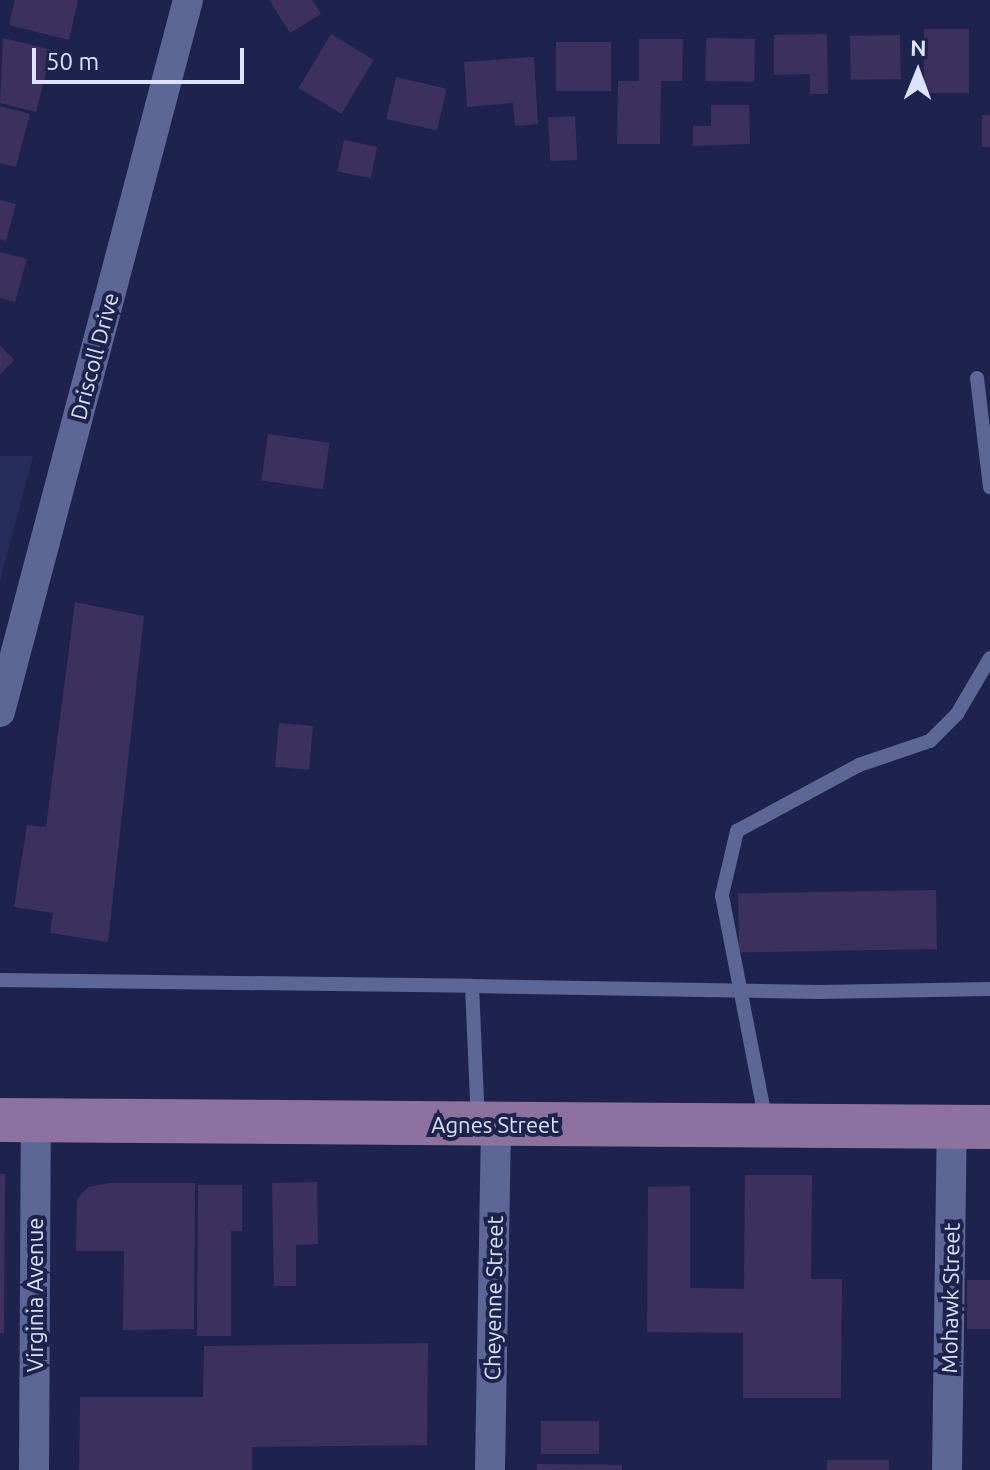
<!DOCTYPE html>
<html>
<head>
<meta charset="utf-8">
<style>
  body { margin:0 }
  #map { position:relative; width:990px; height:1470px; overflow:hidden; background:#1d234c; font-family:Ubuntu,sans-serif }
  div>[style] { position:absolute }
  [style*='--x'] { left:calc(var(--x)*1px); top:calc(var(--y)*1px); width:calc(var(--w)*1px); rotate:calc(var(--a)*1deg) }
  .built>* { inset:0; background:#262d5b }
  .building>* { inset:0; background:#3c315d; transform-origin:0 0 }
  .service>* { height:14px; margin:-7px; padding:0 7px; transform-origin:7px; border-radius:7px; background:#5c6796 }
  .minor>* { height:30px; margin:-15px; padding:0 15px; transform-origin:15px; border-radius:15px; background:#5c6796 }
  .primary>* { height:44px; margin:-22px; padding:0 22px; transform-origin:22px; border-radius:22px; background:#8d719e }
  span { translate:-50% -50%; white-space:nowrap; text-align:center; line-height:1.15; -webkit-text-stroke:8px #1d234c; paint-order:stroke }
  .street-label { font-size:22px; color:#dce3fe }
  .north { position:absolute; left:878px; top:32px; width:80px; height:80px; -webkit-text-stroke:6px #1d234c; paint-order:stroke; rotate:1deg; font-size:22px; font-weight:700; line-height:32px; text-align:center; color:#dce3fe }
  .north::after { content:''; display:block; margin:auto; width:28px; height:36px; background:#dce3fe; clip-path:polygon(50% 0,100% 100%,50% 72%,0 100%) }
  .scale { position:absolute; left:32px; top:48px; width:212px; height:36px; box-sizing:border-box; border:4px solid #dce3fe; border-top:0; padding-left:10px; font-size:24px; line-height:28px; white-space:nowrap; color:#dce3fe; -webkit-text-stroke:6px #1d234c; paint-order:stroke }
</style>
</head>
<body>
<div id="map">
  <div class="built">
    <i style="clip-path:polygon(0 456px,33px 456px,0 581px)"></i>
  </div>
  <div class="building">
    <i style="clip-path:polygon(15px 0,78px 0,69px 40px,9px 25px)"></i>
    <i style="clip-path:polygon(269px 0,312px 0,321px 14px,290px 33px)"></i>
    <i style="left:969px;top:29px;width:64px;height:45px;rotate:90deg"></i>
    <i style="left:331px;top:34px;width:50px;height:63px;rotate:31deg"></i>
    <i style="clip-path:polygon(827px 34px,828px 94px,810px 94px,810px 74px,774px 75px,774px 35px)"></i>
    <i style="left:900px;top:35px;width:44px;height:50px;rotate:89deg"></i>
    <i style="clip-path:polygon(3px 38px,52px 50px,36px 112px,0 103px)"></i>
    <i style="left:706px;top:38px;width:49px;height:43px;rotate:1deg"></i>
    <i style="clip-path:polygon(639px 39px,683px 39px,682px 81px,661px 81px,660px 144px,617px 144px,618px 81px,639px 81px)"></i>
    <i style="left:556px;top:42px;width:55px;height:49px"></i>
    <i style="clip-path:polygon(534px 57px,538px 124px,515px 126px,513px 103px,467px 107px,464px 62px)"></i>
    <i style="left:396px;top:77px;width:52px;height:43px;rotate:13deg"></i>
    <i style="clip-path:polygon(711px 105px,749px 105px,750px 144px,693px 146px,693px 126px,711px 126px)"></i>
    <i style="clip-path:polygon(0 106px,30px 114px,16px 167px,0 163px)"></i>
    <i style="left:982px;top:115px;width:8px;height:32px"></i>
    <i style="left:575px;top:116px;width:44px;height:27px;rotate:87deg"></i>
    <i style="left:344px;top:140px;width:34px;height:32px;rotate:12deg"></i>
    <i style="clip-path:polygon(0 200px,16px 204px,6px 241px,0 239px)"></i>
    <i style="clip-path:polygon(0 252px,27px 259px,15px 302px,0 298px)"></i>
    <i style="clip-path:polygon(0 346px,14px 360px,0 374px)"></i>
    <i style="left:268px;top:434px;width:62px;height:47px;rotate:8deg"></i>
    <i style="clip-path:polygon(75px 602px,144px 616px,108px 942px,50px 933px,53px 913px,14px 907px,27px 825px,46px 827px)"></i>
    <i style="left:279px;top:723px;width:34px;height:44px;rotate:5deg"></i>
    <i style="left:936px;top:890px;width:59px;height:198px;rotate:89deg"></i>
    <i style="clip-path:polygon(0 1174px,5px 1174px,4px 1333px,0 1333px)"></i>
    <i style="clip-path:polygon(745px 1175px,812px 1175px,811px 1279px,842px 1279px,841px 1398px,743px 1398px,743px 1333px,647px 1332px,648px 1187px,690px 1186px,690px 1288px,744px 1289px)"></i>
    <i style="clip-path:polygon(317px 1182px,318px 1244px,296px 1245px,296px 1286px,274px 1286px,272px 1183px)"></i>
    <i style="clip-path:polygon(109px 1183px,195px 1183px,194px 1329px,123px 1330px,124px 1251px,76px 1251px,77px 1199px,88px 1187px)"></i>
    <i style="clip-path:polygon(198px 1185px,242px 1185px,242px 1231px,231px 1231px,231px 1336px,197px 1336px)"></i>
    <i style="left:967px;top:1280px;width:23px;height:49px"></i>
    <i style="clip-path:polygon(428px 1343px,427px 1445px,252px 1447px,252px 1470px,79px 1470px,80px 1397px,203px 1397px,204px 1346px)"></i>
    <i style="left:541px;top:1421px;width:58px;height:33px"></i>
    <i style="left:827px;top:1460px;width:62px;height:10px"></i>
    <i style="clip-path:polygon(537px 1464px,622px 1465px,622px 1470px,537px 1470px)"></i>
  </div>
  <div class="service">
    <i style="--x:977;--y:378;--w:110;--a:83.2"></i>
    <i style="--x:0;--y:980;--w:472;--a:0.7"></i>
    <i style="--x:472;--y:986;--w:135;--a:87.5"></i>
    <i style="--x:472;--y:986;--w:347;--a:1"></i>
    <i style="--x:819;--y:992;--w:171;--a:-1"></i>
    <i style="--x:766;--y:1122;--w:231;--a:-101"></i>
    <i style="--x:722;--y:895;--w:66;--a:-76.8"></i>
    <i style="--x:737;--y:831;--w:139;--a:-28.4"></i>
    <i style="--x:859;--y:765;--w:75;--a:-18.7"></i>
    <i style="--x:930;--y:741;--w:38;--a:-45"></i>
    <i style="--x:957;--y:714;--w:65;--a:-59.5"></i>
  </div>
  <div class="minor">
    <i style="--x:0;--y:712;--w:736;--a:-75.21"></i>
    <i style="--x:34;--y:1470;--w:350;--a:-89.7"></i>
    <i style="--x:490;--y:1470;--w:345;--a:-89"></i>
    <i style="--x:947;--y:1470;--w:344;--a:-89.2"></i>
  </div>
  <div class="primary">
    <i style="--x:0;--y:1120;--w:990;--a:0.41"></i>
  </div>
  <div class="street-label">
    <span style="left:94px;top:356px;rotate:-75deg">Driscoll Drive</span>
    <span style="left:495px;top:1125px">Agnes Street</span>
    <span style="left:35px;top:1295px;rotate:-90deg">Virginia Avenue</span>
    <span style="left:493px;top:1298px;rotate:-89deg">Cheyenne Street</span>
    <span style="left:950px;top:1298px;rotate:-89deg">Mohawk Street</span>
  </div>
  <div class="north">N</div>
  <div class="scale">50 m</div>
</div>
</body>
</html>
